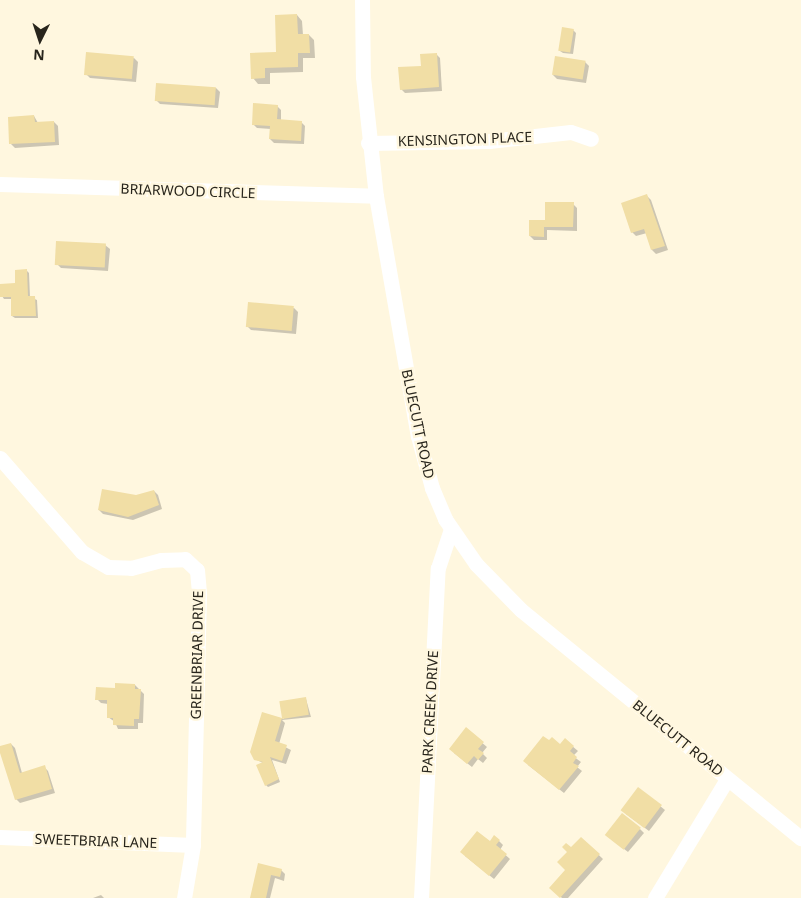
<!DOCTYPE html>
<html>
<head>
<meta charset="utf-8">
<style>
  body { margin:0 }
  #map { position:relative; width:801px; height:898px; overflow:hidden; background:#fff7df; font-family:"Noto Sans",sans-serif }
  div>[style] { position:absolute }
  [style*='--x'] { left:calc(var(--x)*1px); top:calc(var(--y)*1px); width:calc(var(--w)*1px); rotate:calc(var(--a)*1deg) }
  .shadow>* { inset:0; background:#0003 }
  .building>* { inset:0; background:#f1dea5; transform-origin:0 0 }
  .minor>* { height:15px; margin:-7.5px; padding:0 7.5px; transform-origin:7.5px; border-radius:7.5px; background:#fff }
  span { translate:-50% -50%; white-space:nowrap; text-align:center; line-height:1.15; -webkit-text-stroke:5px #fff7df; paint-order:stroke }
  .street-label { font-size:14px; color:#28251c }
  .north { position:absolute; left:15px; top:15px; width:50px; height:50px; -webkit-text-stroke:4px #fff7df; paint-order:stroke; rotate:184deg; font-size:14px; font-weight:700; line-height:20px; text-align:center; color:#28251c }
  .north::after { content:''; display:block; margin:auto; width:18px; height:22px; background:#28251c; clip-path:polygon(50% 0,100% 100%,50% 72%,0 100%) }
</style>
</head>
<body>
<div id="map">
  <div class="shadow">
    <i style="clip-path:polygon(297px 15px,302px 21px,303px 35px,309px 35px,314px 40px,315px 58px,303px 58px,303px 72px,270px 73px,270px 84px,258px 84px,253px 78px,278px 53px)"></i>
    <i style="clip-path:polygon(573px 30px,576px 33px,573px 54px,563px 53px,560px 51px)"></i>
    <i style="clip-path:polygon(436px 54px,440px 58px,442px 91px,405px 93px,401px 89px)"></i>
    <i style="clip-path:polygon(134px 58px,138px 62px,136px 82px,90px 78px,86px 74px)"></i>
    <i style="clip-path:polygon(585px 62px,589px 66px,586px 83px,557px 79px,553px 75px)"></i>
    <i style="clip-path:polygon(216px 88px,220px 92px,218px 108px,160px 104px,156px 100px)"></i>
    <i style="clip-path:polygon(277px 106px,281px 110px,281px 121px,301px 122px,305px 126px,304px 144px,274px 143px,270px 139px,271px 129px,257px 128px,253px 124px)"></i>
    <i style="clip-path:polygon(34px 116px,38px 123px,54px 122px,58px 126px,59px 145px,15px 148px,11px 144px)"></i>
    <i style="clip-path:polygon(647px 196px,651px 200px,668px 250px,656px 254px,652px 250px,647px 233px,636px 236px,632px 232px)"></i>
    <i style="clip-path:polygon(573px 204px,577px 208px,577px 231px,547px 230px,547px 240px,534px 240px,530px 236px,546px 221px)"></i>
    <i style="clip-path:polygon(105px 245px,110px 249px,108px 271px,61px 268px,57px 264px)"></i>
    <i style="clip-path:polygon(27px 271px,29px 273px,30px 297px,37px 300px,38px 318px,15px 318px,12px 316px,12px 299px,4px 299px,2px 296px,16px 284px)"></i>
    <i style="clip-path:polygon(294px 308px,298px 312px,296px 334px,251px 330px,247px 326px)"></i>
    <i style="clip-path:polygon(154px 491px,158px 495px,162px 509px,133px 520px,103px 514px,99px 510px)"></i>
    <i style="clip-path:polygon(135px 685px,144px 694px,143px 723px,138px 723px,138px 729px,118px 729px,115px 722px,108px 717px,108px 704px,101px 703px,97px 699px,116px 689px)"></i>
    <i style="clip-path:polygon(306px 699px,311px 717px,282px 720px,285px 723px,279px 744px,291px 750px,286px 764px,272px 760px,280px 782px,268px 787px,266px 785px,263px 763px,255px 759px,263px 714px,284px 719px,280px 703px)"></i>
    <i style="clip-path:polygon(466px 729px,487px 747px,482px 753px,487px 758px,483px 763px,478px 759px,472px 767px,454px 753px)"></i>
    <i style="clip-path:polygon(565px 740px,578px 751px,573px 756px,581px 762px,577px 767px,582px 771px,564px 793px,528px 765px,561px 745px)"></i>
    <i style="clip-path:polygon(11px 744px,15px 748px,22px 773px,44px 767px,48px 771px,55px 793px,20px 803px,16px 799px,0 749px)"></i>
    <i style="clip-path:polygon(639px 789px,665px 810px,649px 831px,626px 814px)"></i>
    <i style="clip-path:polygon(640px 829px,644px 833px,628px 852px,611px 839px)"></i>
    <i style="clip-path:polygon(495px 837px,503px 845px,500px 850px,510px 859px,494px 879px,465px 856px,490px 843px)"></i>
    <i style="clip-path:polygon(581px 838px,603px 859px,568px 898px,562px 898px,551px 887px,567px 870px,571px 849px)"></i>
    <i style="clip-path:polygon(259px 865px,281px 870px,285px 874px,284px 881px,275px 878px,270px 898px,251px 898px)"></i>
    <i style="clip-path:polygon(101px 895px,104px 898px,93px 898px)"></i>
  </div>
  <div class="building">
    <i style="clip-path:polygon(297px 14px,298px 34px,309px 34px,310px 53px,298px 53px,298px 67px,265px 68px,265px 78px,251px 79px,250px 53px,276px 52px,275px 15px)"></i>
    <i style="left:562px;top:27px;width:12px;height:24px;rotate:9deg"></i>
    <i style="left:86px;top:52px;width:48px;height:23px;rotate:5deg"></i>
    <i style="clip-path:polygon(437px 53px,439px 87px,400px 90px,398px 67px,421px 66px,420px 54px)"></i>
    <i style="left:555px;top:56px;width:31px;height:19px;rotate:9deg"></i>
    <i style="left:156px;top:83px;width:60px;height:18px;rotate:4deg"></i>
    <i style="clip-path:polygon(253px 103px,278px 105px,277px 119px,302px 121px,301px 141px,269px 139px,270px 126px,252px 125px)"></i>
    <i style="clip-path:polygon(34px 115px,35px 122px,54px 121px,55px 142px,9px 144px,8px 117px)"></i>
    <i style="clip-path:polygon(647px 194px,665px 246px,651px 250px,644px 229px,631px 233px,621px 203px)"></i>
    <i style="clip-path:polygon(545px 202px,574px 202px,573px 227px,544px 227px,544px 237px,529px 236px,529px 220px,545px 220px)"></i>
    <i style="left:56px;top:241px;width:50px;height:24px;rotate:3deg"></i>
    <i style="clip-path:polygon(27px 269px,28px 296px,35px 296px,36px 316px,11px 316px,11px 297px,0 297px,0 284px,15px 283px,15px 270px)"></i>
    <i style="left:248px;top:302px;width:46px;height:25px;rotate:5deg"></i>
    <i style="clip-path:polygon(102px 489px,136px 495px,154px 490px,159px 505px,128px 517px,98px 510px)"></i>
    <i style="clip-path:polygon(115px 683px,135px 684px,135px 689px,141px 689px,139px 719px,134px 719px,134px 726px,113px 725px,113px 718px,107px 718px,107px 700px,95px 700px,96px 687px,115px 688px)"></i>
    <i style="left:306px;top:697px;width:18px;height:27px;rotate:81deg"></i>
    <i style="clip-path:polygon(262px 712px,282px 718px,275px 741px,287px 745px,282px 761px,270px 757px,279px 779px,265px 786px,256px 765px,263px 762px,254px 760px,250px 752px)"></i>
    <i style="clip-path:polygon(466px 727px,484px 742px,478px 749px,484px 753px,478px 760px,474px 756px,467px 764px,449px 749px)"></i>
    <i style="clip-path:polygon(543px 736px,549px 740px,552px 737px,560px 744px,565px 738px,574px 746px,570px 751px,577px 757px,573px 763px,579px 766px,559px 790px,523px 761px)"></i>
    <i style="clip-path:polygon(11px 743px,20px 773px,45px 765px,52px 789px,15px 800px,0 753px,0 746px)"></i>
    <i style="left:638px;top:787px;width:30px;height:29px;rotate:37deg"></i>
    <i style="left:622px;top:813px;width:24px;height:28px;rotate:38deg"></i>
    <i style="clip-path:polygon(477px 831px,490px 841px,494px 835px,500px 840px,496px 845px,507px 854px,489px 876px,460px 852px)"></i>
    <i style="clip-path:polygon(581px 837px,600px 854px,560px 898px,549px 888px,565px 870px,557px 862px,567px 852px,562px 847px,566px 843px,571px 847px)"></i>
    <i style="clip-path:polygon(258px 863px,282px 869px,280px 877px,271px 875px,266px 898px,250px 898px)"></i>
  </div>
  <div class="minor">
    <i style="--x:362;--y:0;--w:77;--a:89.3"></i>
    <i style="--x:363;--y:77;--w:120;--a:83.8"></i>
    <i style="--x:376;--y:196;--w:244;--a:80.1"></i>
    <i style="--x:418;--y:436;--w:54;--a:74.9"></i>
    <i style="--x:432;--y:488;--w:34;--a:67"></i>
    <i style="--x:445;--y:519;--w:55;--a:55.4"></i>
    <i style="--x:476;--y:564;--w:64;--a:45.6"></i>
    <i style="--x:521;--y:610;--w:361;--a:39.2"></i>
    <i style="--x:368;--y:143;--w:121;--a:-0.9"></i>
    <i style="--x:489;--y:141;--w:82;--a:-6.3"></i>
    <i style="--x:571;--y:132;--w:21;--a:19"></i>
    <i style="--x:0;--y:184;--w:376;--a:1.8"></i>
    <i style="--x:0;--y:458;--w:125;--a:48.9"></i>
    <i style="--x:82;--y:552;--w:30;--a:30"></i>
    <i style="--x:108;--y:567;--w:23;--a:2"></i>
    <i style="--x:131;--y:568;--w:31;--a:-15"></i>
    <i style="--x:161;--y:560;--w:24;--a:-2"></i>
    <i style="--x:185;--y:559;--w:16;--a:43"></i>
    <i style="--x:197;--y:570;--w:25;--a:85"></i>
    <i style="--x:199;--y:595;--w:250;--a:91.4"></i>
    <i style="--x:193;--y:845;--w:54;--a:99.6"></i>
    <i style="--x:0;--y:837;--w:193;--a:2.4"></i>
    <i style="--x:421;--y:898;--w:330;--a:-87.1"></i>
    <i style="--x:438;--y:568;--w:41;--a:-71.6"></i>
    <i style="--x:655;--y:898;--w:139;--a:-58.8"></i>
  </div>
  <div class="street-label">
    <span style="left:465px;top:139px;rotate:-2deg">KENSINGTON PLACE</span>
    <span style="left:188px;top:191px;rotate:2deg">BRIARWOOD CIRCLE</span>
    <span style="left:418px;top:424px;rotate:78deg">BLUECUTT ROAD</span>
    <span style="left:197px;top:655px;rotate:-89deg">GREENBRIAR DRIVE</span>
    <span style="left:430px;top:712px;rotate:-87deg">PARK CREEK DRIVE</span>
    <span style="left:678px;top:738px;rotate:39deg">BLUECUTT ROAD</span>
    <span style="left:96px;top:841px;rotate:2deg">SWEETBRIAR LANE</span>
  </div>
  <div class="north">N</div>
</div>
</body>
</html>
